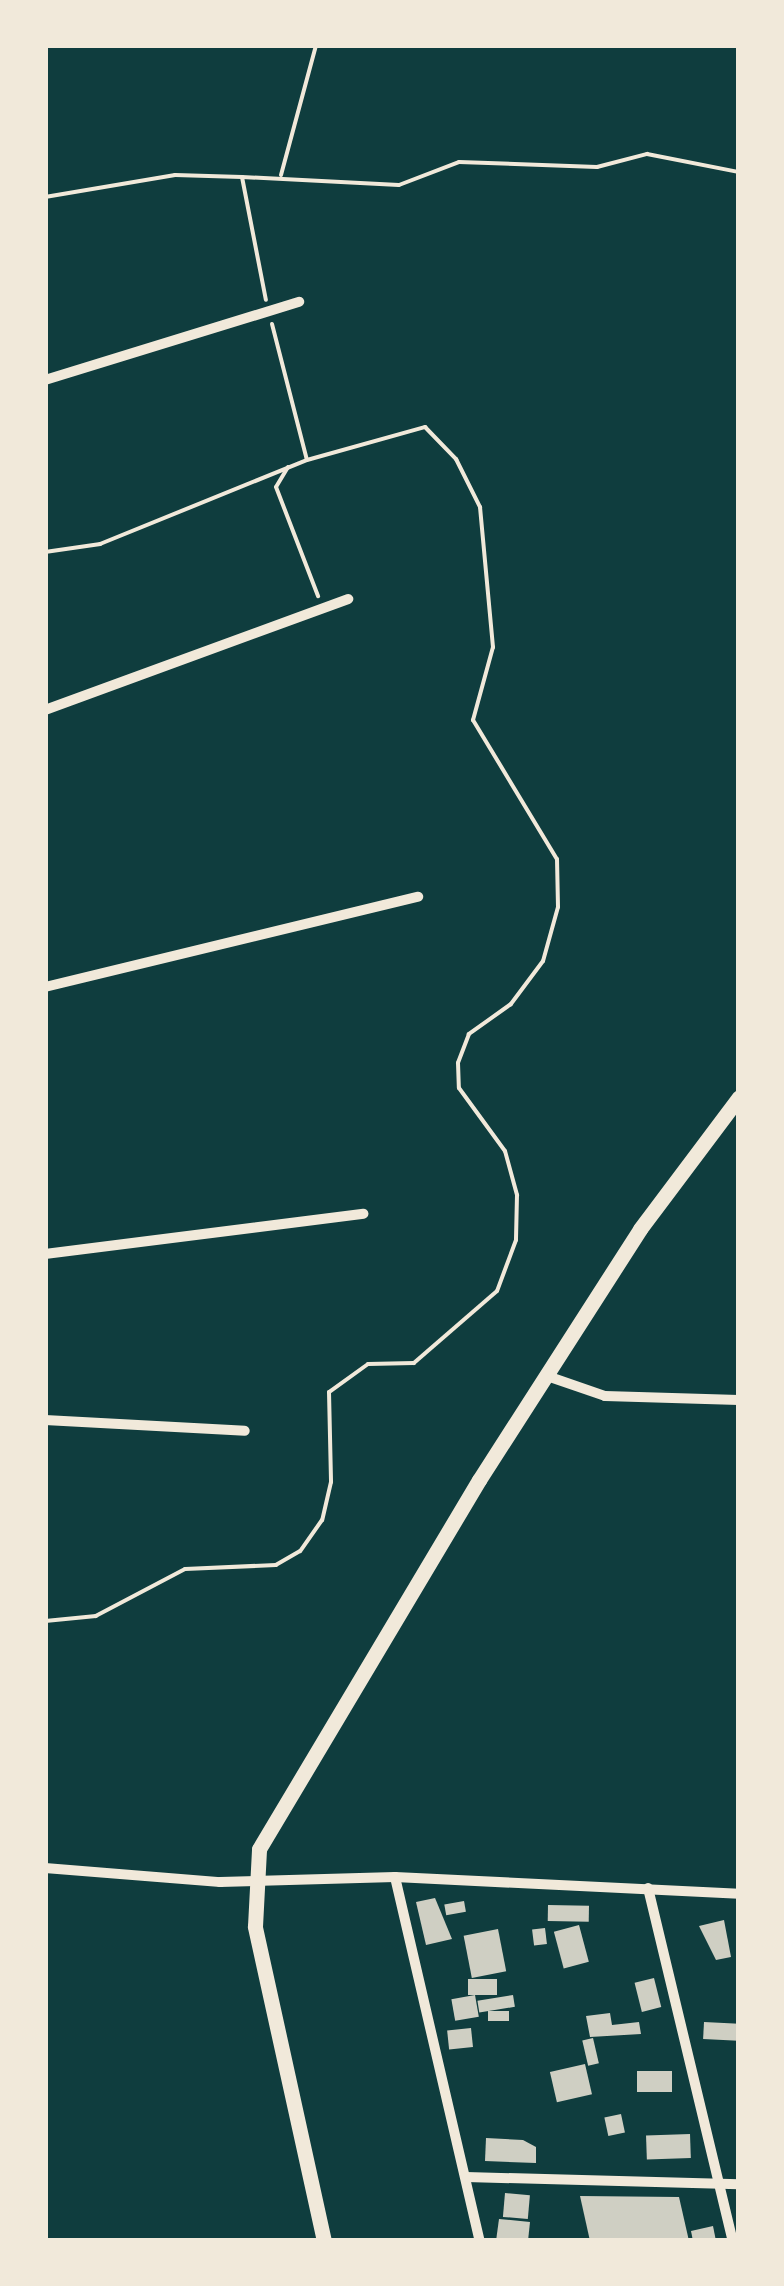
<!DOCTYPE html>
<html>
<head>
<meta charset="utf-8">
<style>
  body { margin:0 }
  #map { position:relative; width:784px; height:2286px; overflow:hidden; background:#0f3d3e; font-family:"Roboto Condensed",sans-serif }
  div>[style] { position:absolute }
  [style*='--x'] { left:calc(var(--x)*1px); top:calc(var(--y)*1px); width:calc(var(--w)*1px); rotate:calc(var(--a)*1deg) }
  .building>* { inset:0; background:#cfcfc3; transform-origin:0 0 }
  .path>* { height:4px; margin:-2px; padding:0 2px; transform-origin:2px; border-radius:2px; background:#f1e9da }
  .minor>* { height:10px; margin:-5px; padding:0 5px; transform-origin:5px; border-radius:5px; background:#f1e9da }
  .secondary>* { height:15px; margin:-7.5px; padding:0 7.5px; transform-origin:7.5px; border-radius:7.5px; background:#f1e9da }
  span { translate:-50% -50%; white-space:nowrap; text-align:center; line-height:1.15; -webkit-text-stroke:8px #f1e9da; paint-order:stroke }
  .frame { position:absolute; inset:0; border:48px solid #f1e9da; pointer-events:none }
</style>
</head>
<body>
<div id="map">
  <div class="building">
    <i style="clip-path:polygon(435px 1898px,452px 1939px,426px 1945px,416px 1902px)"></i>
    <i style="left:464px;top:1901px;width:11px;height:20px;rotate:80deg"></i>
    <i style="left:548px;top:1905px;width:41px;height:16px;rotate:1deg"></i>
    <i style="clip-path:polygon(724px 1920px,731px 1957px,716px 1960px,699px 1926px)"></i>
    <i style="left:579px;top:1925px;width:38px;height:26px;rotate:75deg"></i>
    <i style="left:545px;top:1928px;width:16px;height:13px;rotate:83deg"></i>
    <i style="left:498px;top:1929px;width:43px;height:35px;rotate:79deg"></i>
    <i style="left:654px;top:1978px;width:30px;height:20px;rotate:76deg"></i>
    <i style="left:468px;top:1979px;width:29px;height:16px"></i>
    <i style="left:475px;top:1995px;width:22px;height:24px;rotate:80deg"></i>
    <i style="left:513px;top:1995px;width:12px;height:36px;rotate:81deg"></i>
    <i style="left:488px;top:2011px;width:21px;height:10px"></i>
    <i style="clip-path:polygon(610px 2013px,612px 2025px,639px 2022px,641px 2034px,590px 2037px,586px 2016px)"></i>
    <i style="left:704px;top:2022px;width:35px;height:17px;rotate:3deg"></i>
    <i style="left:471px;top:2028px;width:19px;height:24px;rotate:84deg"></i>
    <i style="left:593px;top:2038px;width:26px;height:11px;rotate:77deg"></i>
    <i style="left:585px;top:2064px;width:31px;height:36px;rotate:77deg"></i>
    <i style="left:637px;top:2071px;width:35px;height:21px"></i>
    <i style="left:621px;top:2114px;width:19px;height:17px;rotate:78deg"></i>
    <i style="left:690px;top:2134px;width:24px;height:44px;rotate:88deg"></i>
    <i style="clip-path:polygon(486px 2138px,523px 2140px,536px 2147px,536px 2163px,485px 2161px)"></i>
    <i style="left:505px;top:2193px;width:25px;height:24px;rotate:5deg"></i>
    <i style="clip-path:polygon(580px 2196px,679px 2197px,689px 2241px,590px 2241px)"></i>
    <i style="clip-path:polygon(499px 2219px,530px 2222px,528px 2241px,496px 2241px)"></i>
    <i style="clip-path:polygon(713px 2226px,716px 2241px,693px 2241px,691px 2231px)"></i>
  </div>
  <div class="path">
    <i style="--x:281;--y:175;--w:135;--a:-74.9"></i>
    <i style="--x:242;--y:177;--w:157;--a:2.9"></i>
    <i style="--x:399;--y:185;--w:64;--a:-21"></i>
    <i style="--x:459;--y:162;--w:138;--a:2.1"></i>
    <i style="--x:597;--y:167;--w:52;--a:-14.6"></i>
    <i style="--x:647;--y:154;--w:94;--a:11.1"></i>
    <i style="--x:45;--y:197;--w:132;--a:-9.6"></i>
    <i style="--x:175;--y:175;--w:67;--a:1.7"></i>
    <i style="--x:242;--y:177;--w:125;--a:79"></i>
    <i style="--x:272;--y:324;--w:140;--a:75.6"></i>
    <i style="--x:288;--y:467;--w:23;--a:121"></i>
    <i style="--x:276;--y:487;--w:117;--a:68.9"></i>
    <i style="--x:45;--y:552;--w:56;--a:-8.3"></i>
    <i style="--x:100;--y:544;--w:223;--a:-22.1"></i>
    <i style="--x:307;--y:460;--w:123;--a:-15.6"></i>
    <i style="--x:425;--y:427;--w:45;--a:45.9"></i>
    <i style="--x:456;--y:459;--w:54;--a:63.4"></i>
    <i style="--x:480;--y:507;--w:141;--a:84.7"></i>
    <i style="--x:493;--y:647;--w:76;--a:105.3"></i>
    <i style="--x:473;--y:720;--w:162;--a:58.9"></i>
    <i style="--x:557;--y:859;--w:48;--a:88.8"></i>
    <i style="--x:558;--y:907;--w:56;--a:105.5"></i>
    <i style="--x:543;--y:961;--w:54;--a:126.7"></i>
    <i style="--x:511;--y:1004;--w:52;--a:144.5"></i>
    <i style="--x:469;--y:1034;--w:31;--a:111"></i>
    <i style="--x:458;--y:1063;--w:25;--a:88"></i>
    <i style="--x:459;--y:1088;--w:78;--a:53.9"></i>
    <i style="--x:505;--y:1151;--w:46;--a:74.7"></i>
    <i style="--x:517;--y:1195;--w:45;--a:91.3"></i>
    <i style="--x:516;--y:1240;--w:54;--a:110.4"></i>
    <i style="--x:497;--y:1291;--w:110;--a:139.1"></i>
    <i style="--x:414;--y:1363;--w:46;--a:178.8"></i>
    <i style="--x:368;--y:1364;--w:48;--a:144.3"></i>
    <i style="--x:329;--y:1392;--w:90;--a:88.7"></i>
    <i style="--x:331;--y:1482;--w:39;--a:103"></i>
    <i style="--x:322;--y:1520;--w:38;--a:125"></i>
    <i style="--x:300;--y:1551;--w:28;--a:150"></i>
    <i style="--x:276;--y:1565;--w:91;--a:177.5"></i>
    <i style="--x:185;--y:1569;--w:101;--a:152.2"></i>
    <i style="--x:96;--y:1616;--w:51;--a:174.4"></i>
  </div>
  <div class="minor">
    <i style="--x:45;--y:380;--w:266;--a:-17.1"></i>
    <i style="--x:45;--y:710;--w:323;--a:-20.1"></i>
    <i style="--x:45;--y:987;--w:384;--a:-13.6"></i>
    <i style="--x:45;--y:1254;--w:321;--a:-7.2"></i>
    <i style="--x:547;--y:1376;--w:61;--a:19"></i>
    <i style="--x:605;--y:1396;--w:134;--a:1.7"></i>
    <i style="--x:45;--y:1420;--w:200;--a:3.1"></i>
    <i style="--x:45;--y:1868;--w:176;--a:4.6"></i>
    <i style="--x:220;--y:1882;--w:175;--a:-1.6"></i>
    <i style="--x:395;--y:1877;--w:344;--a:2.8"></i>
    <i style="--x:395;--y:1877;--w:374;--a:76.9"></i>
    <i style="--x:648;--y:1888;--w:363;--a:76.5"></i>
    <i style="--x:466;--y:2177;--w:273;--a:1.5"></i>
  </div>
  <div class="secondary">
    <i style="--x:324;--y:2241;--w:322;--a:-102.4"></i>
    <i style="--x:255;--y:1926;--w:77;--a:-87"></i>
    <i style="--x:259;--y:1849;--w:430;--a:-59.2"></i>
    <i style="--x:479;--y:1480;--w:298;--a:-57.3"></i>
    <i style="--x:640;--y:1229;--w:165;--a:-53.1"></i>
  </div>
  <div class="frame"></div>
</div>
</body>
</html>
